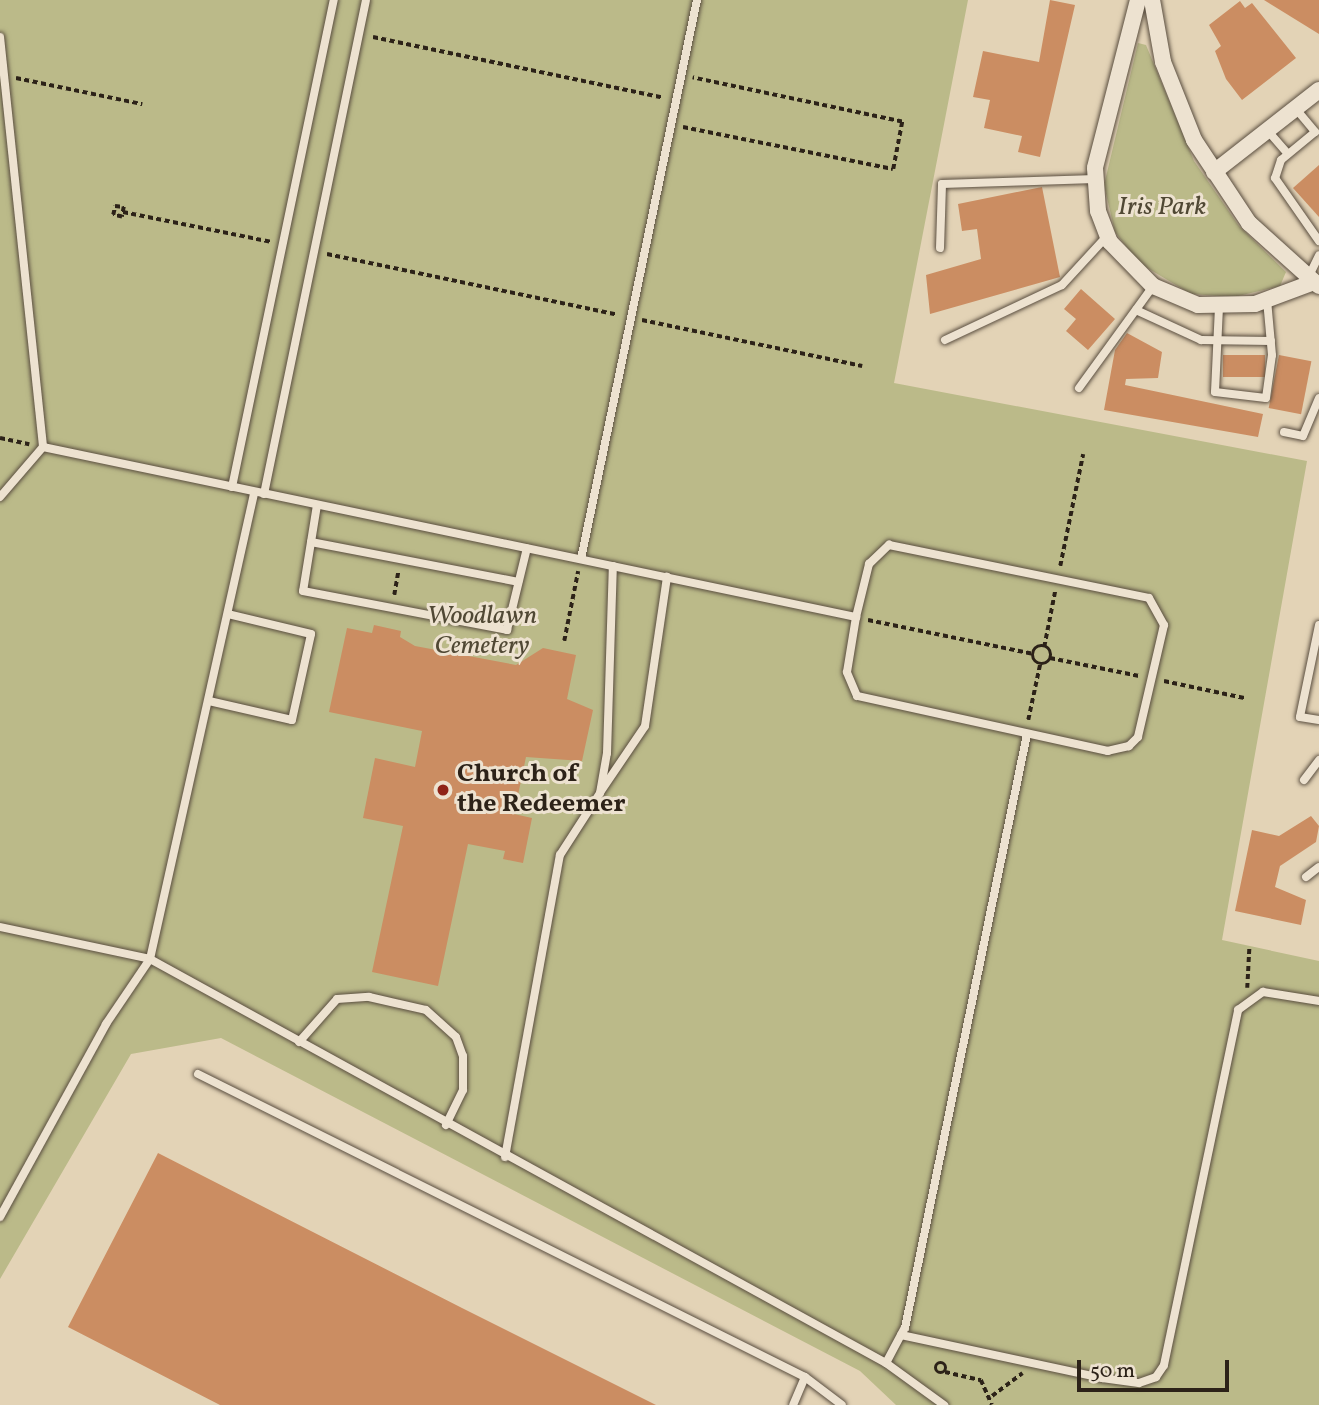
<!DOCTYPE html>
<html>
<head>
<meta charset="utf-8">
<style>
  body { margin:0 }
  #map { position:relative; width:1319px; height:1405px; overflow:hidden; background:#e3d3b6; font-family:Vollkorn,serif }
  div>[style] { position:absolute }
  [style*='--x'] { left:calc(var(--x)*1px); top:calc(var(--y)*1px); width:calc(var(--w)*1px); rotate:calc(var(--a)*1deg) }
  .green>* { inset:0; background:#bbba89 }
  .building>* { inset:0; background:#cb8d62; transform-origin:0 0 }
  .path>* { height:3.5px; margin-top:-1.75px; transform-origin:0; background:repeating-linear-gradient(90deg,#2c2218 0 5px,transparent 0 8.5px) }
  .path>.ring { margin:-1.75px; padding:0; box-sizing:content-box; background:none; border:3.5px solid #2c2218; border-radius:50% }
  .roads { filter:drop-shadow(0 0 2px #5a4e40) drop-shadow(0 0 2px #5a4e40) }
  .lane>* { height:8px; margin:-4px; padding:0 4px; transform-origin:4px; border-radius:4px; background:#ede2d0 }
  .street>* { height:16px; margin:-8px; padding:0 8px; transform-origin:8px; border-radius:8px; background:#ede2d0 }
  .dots>* { width:19px; height:19px; translate:-50% -50%; box-sizing:border-box; border:4px solid #ede2d0; border-radius:50% }
  span { translate:-50% -50%; white-space:nowrap; text-align:center; line-height:1.15; -webkit-text-stroke:6px #ede2d0; paint-order:stroke }
  .park-label { font-size:26px; color:#504834; font-style:italic }
  .poi-label { font-size:26px; color:#2c2218; font-weight:700 }
  .left { translate:0 -50%; text-align:left }
  .scale { position:absolute; left:1077px; top:1360px; width:152px; height:32px; box-sizing:border-box; border:4px solid #2c2218; border-top:0; padding-left:9px; font-size:21px; line-height:24px; white-space:nowrap; color:#2c2218; -webkit-text-stroke:5px #ede2d0; paint-order:stroke }
</style>
</head>
<body>
<div id="map">
  <div class="green">
    <i style="clip-path:polygon(0 0,968px 0,894px 383px,1307px 461px,1222px 940px,1319px 961px,1319px 1405px,896px 1405px,860px 1371px,221px 1038px,131px 1054px,0 1279px)"></i>
    <i style="clip-path:polygon(1138px 43px,1146px 45px,1194px 161px,1239px 226px,1286px 272px,1280px 286px,1234px 297px,1191px 294px,1139px 263px,1115px 232px,1104px 185px)"></i>
  </div>
  <div class="building">
    <i style="clip-path:polygon(1050px 0,1075px 5px,1040px 157px,1018px 152px,1022px 136px,984px 128px,990px 100px,973px 97px,983px 51px,1039px 62px)"></i>
    <i style="clip-path:polygon(1264px 0,1319px 0,1319px 34px)"></i>
    <i style="clip-path:polygon(1240px 1px,1245px 8px,1252px 3px,1296px 58px,1242px 100px,1226px 79px,1215px 51px,1221px 46px,1209px 25px)"></i>
    <i style="clip-path:polygon(1319px 165px,1319px 217px,1293px 188px)"></i>
    <i style="clip-path:polygon(1042px 187px,1060px 277px,930px 314px,926px 275px,981px 259px,977px 229px,962px 231px,958px 204px)"></i>
    <i style="clip-path:polygon(1081px 289px,1115px 319px,1088px 350px,1066px 331px,1076px 319px,1064px 309px)"></i>
    <i style="clip-path:polygon(1127px 333px,1162px 352px,1158px 378px,1126px 379px,1125px 385px,1263px 414px,1258px 437px,1104px 410px,1115px 350px)"></i>
    <i style="left:1223px;top:355px;width:42px;height:22px"></i>
    <i style="left:1279px;top:355px;width:33px;height:54px;rotate:11deg"></i>
    <i style="clip-path:polygon(374px 625px,401px 631px,400px 637px,415px 646px,516px 665px,543px 648px,576px 655px,567px 699px,593px 710px,582px 761px,526px 757px,514px 814px,532px 818px,523px 863px,503px 859px,505px 851px,468px 844px,438px 986px,372px 972px,403px 826px,363px 818px,375px 758px,415px 767px,422px 731px,329px 712px,347px 628px,372px 633px)"></i>
    <i style="clip-path:polygon(1311px 816px,1319px 826px,1316px 842px,1280px 866px,1275px 887px,1306px 900px,1301px 925px,1235px 911px,1252px 830px,1279px 836px)"></i>
    <i style="clip-path:polygon(158px 1153px,462px 1308px,656px 1405px,220px 1405px,68px 1327px)"></i>
  </div>
  <div class="path">
    <i style="--x:373;--y:37;--w:297;--a:11.8"></i>
    <i style="--x:16;--y:78;--w:129;--a:11.7"></i>
    <i style="--x:683;--y:127;--w:214;--a:11.3"></i>
    <i style="--x:893;--y:169;--w:48;--a:-79.2"></i>
    <i style="--x:902;--y:122;--w:214;--a:-168.1"></i>
    <i style="--x:115;--y:206;--w:9;--a:6"></i>
    <i style="--x:124;--y:207;--w:10;--a:101"></i>
    <i style="--x:122;--y:217;--w:9;--a:-167"></i>
    <i style="--x:113;--y:215;--w:9;--a:-77"></i>
    <i style="--x:123;--y:212;--w:152;--a:11.4"></i>
    <i style="--x:327;--y:254;--w:297;--a:11.8"></i>
    <i style="--x:642;--y:320;--w:225;--a:11.8"></i>
    <i style="--x:0;--y:438;--w:30;--a:12"></i>
    <i style="--x:1060;--y:566;--w:114;--a:-78.4"></i>
    <i style="--x:394;--y:595;--w:23;--a:-80"></i>
    <i style="--x:868;--y:620;--w:168;--a:11.6"></i>
    <i style="--x:564;--y:641;--w:71;--a:-78.7"></i>
    <i class="ring" style="left:1033px;top:646px;width:14.5px;height:14.5px"></i>
    <i style="--x:1044;--y:647;--w:57;--a:-78.9"></i>
    <i style="--x:1050;--y:658;--w:91;--a:11.4"></i>
    <i style="--x:1164;--y:681;--w:82;--a:12"></i>
    <i style="--x:1028;--y:720;--w:57;--a:-77.9"></i>
    <i style="--x:1247;--y:988;--w:39;--a:-87"></i>
    <i class="ring" style="left:935.5px;top:1362.5px;width:7.5px;height:7.5px"></i>
    <i style="--x:945;--y:1372;--w:37;--a:13"></i>
    <i style="--x:981;--y:1380;--w:27;--a:66"></i>
    <i style="--x:992;--y:1396;--w:38;--a:-37"></i>
  </div>
  <div class="roads">
    <div class="lane">
      <i style="--x:0;--y:37;--w:412;--a:84"></i>
      <i style="--x:43;--y:447;--w:831;--a:11.81"></i>
      <i style="--x:1296;--y:109;--w:30;--a:50"></i>
      <i style="--x:1315;--y:132;--w:44;--a:140.5"></i>
      <i style="--x:1281;--y:160;--w:19;--a:108"></i>
      <i style="--x:1275;--y:178;--w:77;--a:55.1"></i>
      <i style="--x:1268;--y:131;--w:30;--a:49"></i>
      <i style="--x:940;--y:248;--w:64;--a:-88.2"></i>
      <i style="--x:942;--y:184;--w:153;--a:-1.9"></i>
      <i style="--x:1308;--y:278;--w:25;--a:-64"></i>
      <i style="--x:1219;--y:307;--w:85;--a:92.7"></i>
      <i style="--x:1215;--y:392;--w:51;--a:6.7"></i>
      <i style="--x:1266;--y:398;--w:43;--a:-82.1"></i>
      <i style="--x:1272;--y:355;--w:55;--a:-95.2"></i>
      <i style="--x:1136;--y:310;--w:72;--a:24.8"></i>
      <i style="--x:1201;--y:340;--w:70;--a:0.8"></i>
      <i style="--x:945;--y:340;--w:129;--a:-25.2"></i>
      <i style="--x:1062;--y:285;--w:67;--a:-47.4"></i>
      <i style="--x:1079;--y:388;--w:126;--a:-54"></i>
      <i style="--x:1284;--y:432;--w:19;--a:12"></i>
      <i style="--x:1303;--y:436;--w:41;--a:-67.2"></i>
      <i style="--x:232;--y:487;--w:498;--a:-78.2"></i>
      <i style="--x:264;--y:494;--w:504;--a:-78.33"></i>
      <i style="--x:0;--y:497;--w:66;--a:-49.3"></i>
      <i style="--x:317;--y:505;--w:87;--a:99.2"></i>
      <i style="--x:303;--y:591;--w:208;--a:10.8"></i>
      <i style="--x:507;--y:630;--w:84;--a:-76.3"></i>
      <i style="--x:311;--y:542;--w:211;--a:10.9"></i>
      <i style="--x:889;--y:545;--w:265;--a:11.5"></i>
      <i style="--x:1149;--y:598;--w:31;--a:61"></i>
      <i style="--x:1164;--y:625;--w:115;--a:103.1"></i>
      <i style="--x:1138;--y:737;--w:13;--a:135"></i>
      <i style="--x:1129;--y:746;--w:22;--a:167"></i>
      <i style="--x:1108;--y:751;--w:257;--a:-167.6"></i>
      <i style="--x:857;--y:696;--w:26;--a:-113"></i>
      <i style="--x:847;--y:672;--w:56;--a:-80.7"></i>
      <i style="--x:856;--y:617;--w:55;--a:-76.2"></i>
      <i style="--x:869;--y:564;--w:28;--a:-44"></i>
      <i style="--x:581;--y:559;--w:571;--a:-78.28"></i>
      <i style="--x:1319;--y:625;--w:94;--a:101.7"></i>
      <i style="--x:1300;--y:717;--w:19;--a:9"></i>
      <i style="--x:209;--y:701;--w:85;--a:12.9"></i>
      <i style="--x:292;--y:720;--w:88;--a:-77.5"></i>
      <i style="--x:311;--y:634;--w:85;--a:-166.5"></i>
      <i style="--x:1304;--y:780;--w:25;--a:-53"></i>
      <i style="--x:601;--y:791;--w:78;--a:-55.9"></i>
      <i style="--x:645;--y:726;--w:151;--a:-81.6"></i>
      <i style="--x:1306;--y:877;--w:16;--a:-38"></i>
      <i style="--x:0;--y:927;--w:153;--a:12"></i>
      <i style="--x:150;--y:959;--w:840;--a:28.76"></i>
      <i style="--x:886;--y:1363;--w:72;--a:35.9"></i>
      <i style="--x:299;--y:1042;--w:57;--a:-48.5"></i>
      <i style="--x:337;--y:999;--w:32;--a:-4"></i>
      <i style="--x:369;--y:997;--w:58;--a:12.8"></i>
      <i style="--x:426;--y:1010;--w:40;--a:42"></i>
      <i style="--x:456;--y:1037;--w:20;--a:70"></i>
      <i style="--x:463;--y:1056;--w:34;--a:90"></i>
      <i style="--x:463;--y:1090;--w:39;--a:116"></i>
      <i style="--x:198;--y:1074;--w:678;--a:26.53"></i>
      <i style="--x:805;--y:1377;--w:30;--a:113"></i>
      <i style="--x:505;--y:1157;--w:307;--a:-79.7"></i>
      <i style="--x:560;--y:855;--w:74;--a:-57.2"></i>
      <i style="--x:600;--y:793;--w:41;--a:-80.1"></i>
      <i style="--x:607;--y:753;--w:187;--a:-88.2"></i>
      <i style="--x:0;--y:1217;--w:220;--a:-61.2"></i>
      <i style="--x:106;--y:1024;--w:78;--a:-55.9"></i>
      <i style="--x:150;--y:959;--w:478;--a:-77.4"></i>
      <i style="--x:901;--y:1335;--w:206;--a:12.1"></i>
      <i style="--x:1102;--y:1378;--w:37;--a:8"></i>
      <i style="--x:1139;--y:1383;--w:18;--a:-19"></i>
      <i style="--x:1156;--y:1377;--w:14;--a:-56"></i>
      <i style="--x:1164;--y:1365;--w:363;--a:-78.2"></i>
      <i style="--x:1238;--y:1010;--w:31;--a:-36"></i>
      <i style="--x:1263;--y:992;--w:57;--a:9.1"></i>
      <i style="--x:886;--y:1363;--w:40;--a:-62"></i>
      <i style="--x:905;--y:1328;--w:606;--a:-78.39"></i>
      <i style="--x:805;--y:1377;--w:46;--a:37.1"></i>
    </div>
    <div class="street">
      <i style="--x:1138;--y:0;--w:173;--a:104.4"></i>
      <i style="--x:1095;--y:168;--w:43;--a:86"></i>
      <i style="--x:1098;--y:211;--w:33;--a:69"></i>
      <i style="--x:1110;--y:242;--w:62;--a:45.7"></i>
      <i style="--x:1153;--y:286;--w:49;--a:22.9"></i>
      <i style="--x:1198;--y:305;--w:57;--a:-1"></i>
      <i style="--x:1255;--y:304;--w:63;--a:-20.4"></i>
      <i style="--x:1152;--y:0;--w:63;--a:79.9"></i>
      <i style="--x:1163;--y:62;--w:84;--a:68.3"></i>
      <i style="--x:1194;--y:140;--w:100;--a:56.5"></i>
      <i style="--x:1249;--y:223;--w:94;--a:42"></i>
      <i style="--x:1214;--y:172;--w:133;--a:-38"></i>
    </div>
  </div>
  <div class="dots">
    <i style="left:443px;top:790px;background:#8f2418"></i>
  </div>
  <div class="park-label">
    <span style="left:1162px;top:208px">Iris Park</span>
    <span style="left:482px;top:632px">Woodlawn<br>Cemetery</span>
  </div>
  <div class="poi-label">
    <span class="left" style="left:457px;top:790px">Church of<br>the Redeemer</span>
  </div>
  <div class="scale">50 m</div>
</div>
</body>
</html>
